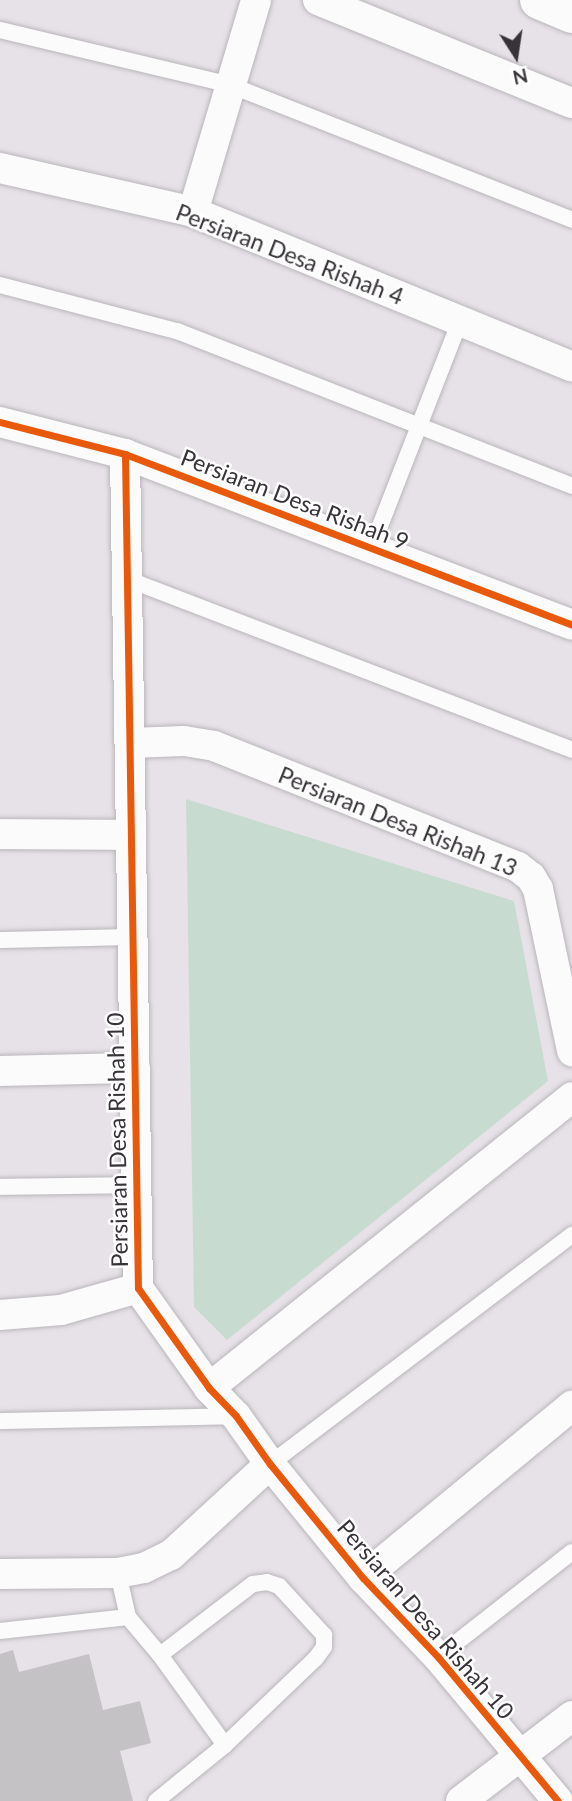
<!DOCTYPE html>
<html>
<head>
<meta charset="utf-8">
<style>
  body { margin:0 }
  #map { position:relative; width:572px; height:1801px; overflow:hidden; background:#e7e2e8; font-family:Lato,sans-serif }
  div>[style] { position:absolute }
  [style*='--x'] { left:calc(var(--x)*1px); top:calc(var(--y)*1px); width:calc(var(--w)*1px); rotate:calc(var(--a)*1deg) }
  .green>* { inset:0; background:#c8dbd0 }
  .building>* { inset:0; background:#c5c2c6 }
  .roads { filter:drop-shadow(0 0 2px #b9b6ba) drop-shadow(0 0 2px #b9b6ba) }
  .lane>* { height:16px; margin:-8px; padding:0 8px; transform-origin:8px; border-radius:8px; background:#fbfbfc }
  .street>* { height:30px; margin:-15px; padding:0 15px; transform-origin:15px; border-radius:15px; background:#fbfbfc }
  .secondary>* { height:38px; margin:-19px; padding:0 19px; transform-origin:19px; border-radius:19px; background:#fbfbfc }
  .cycleway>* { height:7px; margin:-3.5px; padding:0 3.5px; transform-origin:3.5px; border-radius:3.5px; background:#e8590c }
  span { translate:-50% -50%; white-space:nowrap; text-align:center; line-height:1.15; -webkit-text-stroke:5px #fff; paint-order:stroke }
  .street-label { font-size:23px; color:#373338 }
  .north { position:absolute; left:481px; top:21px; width:70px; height:70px; -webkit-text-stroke:5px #fff; paint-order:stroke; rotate:168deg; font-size:19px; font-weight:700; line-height:28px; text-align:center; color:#373338 }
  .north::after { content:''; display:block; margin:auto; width:24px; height:32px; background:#373338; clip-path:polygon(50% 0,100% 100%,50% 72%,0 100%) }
</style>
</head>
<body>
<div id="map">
  <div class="green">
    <i style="clip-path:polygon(186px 799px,514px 901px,548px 1081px,227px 1340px,194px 1307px)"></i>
  </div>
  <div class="building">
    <i style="clip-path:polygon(13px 1650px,19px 1672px,89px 1654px,103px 1710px,140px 1701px,151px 1743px,120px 1751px,133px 1801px,0 1801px,0 1654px)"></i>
  </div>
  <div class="roads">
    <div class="lane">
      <i style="--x:0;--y:30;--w:236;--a:13.4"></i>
      <i style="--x:230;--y:85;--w:368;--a:21.5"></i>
      <i style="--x:0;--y:285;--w:183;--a:14.6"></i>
      <i style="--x:177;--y:331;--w:424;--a:21.4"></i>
      <i style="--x:371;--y:549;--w:245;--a:-68.7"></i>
      <i style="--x:127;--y:579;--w:477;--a:21"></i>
      <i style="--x:0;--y:940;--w:133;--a:-1.3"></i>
      <i style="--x:0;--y:1187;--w:136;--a:-0.8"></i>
      <i style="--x:0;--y:1421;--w:236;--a:-1.2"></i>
      <i style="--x:270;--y:1464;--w:379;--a:-37.2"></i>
      <i style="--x:118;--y:1573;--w:45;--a:77.2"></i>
      <i style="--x:128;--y:1617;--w:50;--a:49.9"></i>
      <i style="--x:160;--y:1655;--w:117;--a:-37.4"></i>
      <i style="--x:253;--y:1584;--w:14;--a:-8"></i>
      <i style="--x:267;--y:1582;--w:13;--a:18"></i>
      <i style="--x:279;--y:1586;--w:67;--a:47.4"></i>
      <i style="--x:324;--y:1635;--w:12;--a:90"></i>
      <i style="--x:324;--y:1647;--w:14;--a:126"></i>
      <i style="--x:316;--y:1658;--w:126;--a:136.3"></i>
      <i style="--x:225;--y:1745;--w:89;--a:140.9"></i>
      <i style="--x:0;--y:1631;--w:129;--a:-6.2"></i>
      <i style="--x:160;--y:1655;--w:111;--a:54.2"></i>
      <i style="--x:438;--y:1657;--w:170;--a:-38.1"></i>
    </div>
    <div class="street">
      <i style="--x:318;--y:0;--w:274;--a:22.1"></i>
      <i style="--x:0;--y:168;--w:198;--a:12.8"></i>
      <i style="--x:193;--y:212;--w:409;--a:22.2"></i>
      <i style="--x:193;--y:212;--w:221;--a:-73.4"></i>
      <i style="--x:0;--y:422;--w:129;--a:14.4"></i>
      <i style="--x:125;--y:454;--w:479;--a:20.9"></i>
      <i style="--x:125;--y:454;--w:834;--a:89.11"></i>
      <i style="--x:138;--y:1288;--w:123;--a:54.6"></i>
      <i style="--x:209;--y:1388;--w:39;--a:46"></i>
      <i style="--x:236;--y:1416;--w:59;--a:54.7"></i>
      <i style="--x:270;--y:1464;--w:147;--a:50.8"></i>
      <i style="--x:363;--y:1578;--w:109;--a:46.5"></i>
      <i style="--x:438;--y:1657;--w:187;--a:50.2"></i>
      <i style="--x:130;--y:743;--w:54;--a:-2.1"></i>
      <i style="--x:184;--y:741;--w:30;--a:9"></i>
      <i style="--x:214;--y:746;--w:327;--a:21.7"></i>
      <i style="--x:518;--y:867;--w:16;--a:38"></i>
      <i style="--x:531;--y:877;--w:14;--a:60"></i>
      <i style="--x:538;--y:889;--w:166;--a:78.1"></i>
      <i style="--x:0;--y:834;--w:131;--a:0.4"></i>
      <i style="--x:0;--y:1071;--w:135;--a:-1.3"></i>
      <i style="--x:0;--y:1315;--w:61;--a:-4.7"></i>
      <i style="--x:61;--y:1310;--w:80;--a:-15.9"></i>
      <i style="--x:209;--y:1388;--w:465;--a:-38.7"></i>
      <i style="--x:0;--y:1574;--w:118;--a:-0.5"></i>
      <i style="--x:118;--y:1573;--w:26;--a:-11"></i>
      <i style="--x:144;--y:1568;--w:30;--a:-26"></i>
      <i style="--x:171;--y:1555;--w:134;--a:-42.6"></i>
      <i style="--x:363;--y:1578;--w:271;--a:-39.5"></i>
      <i style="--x:461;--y:1801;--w:140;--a:-37.4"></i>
    </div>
    <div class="secondary">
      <i style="--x:539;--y:0;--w:36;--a:23"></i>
    </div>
  </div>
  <div class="cycleway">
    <i style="--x:0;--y:422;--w:129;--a:14.4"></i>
    <i style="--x:125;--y:454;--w:479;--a:20.9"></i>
    <i style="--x:125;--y:454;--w:834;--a:89.11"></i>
    <i style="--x:138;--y:1288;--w:123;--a:54.6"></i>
    <i style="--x:209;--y:1388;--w:39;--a:46"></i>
    <i style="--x:236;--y:1416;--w:59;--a:54.7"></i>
    <i style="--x:270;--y:1464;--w:147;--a:50.8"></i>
    <i style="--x:363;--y:1578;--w:109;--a:46.5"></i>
    <i style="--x:438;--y:1657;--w:187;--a:50.2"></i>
  </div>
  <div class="street-label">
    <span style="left:290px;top:254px;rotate:21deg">Persiaran Desa Rishah 4</span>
    <span style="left:295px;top:499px;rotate:21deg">Persiaran Desa Rishah 9</span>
    <span style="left:398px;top:821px;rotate:22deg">Persiaran Desa Rishah 13</span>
    <span style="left:117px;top:1140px;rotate:-91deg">Persiaran Desa Rishah 10</span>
    <span style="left:426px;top:1619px;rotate:49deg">Persiaran Desa Rishah 10</span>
  </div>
  <div class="north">N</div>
</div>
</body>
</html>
